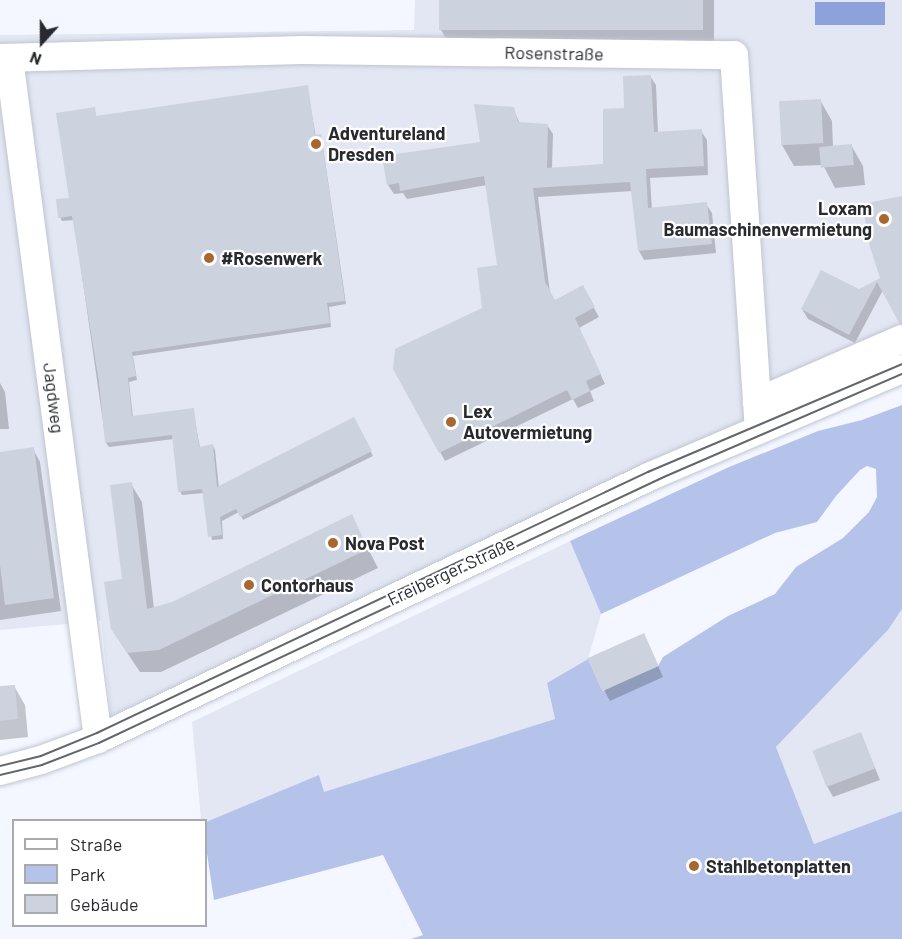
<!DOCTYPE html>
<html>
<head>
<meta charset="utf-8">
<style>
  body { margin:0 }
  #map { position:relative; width:902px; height:939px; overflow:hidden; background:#f4f7ff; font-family:Barlow,sans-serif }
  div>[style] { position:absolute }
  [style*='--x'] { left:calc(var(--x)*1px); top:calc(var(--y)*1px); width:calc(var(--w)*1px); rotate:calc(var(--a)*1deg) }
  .built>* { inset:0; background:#e3e7f4 }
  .green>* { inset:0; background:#b5c3eb }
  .water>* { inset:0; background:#8da1db; transform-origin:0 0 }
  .shadow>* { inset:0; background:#0003 }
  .building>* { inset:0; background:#cdd2df; transform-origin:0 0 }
  .roads { filter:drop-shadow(0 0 2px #bfc4d1) drop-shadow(0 0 2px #bfc4d1) }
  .minor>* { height:28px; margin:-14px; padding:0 14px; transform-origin:14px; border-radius:14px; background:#fff }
  .tram>* { height:1.5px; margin:-0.75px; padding:0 0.75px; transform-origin:0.75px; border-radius:0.75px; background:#63666c }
  .dots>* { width:16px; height:16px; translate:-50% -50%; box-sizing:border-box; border:3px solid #fff; border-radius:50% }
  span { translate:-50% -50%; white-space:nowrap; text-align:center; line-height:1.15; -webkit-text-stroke:4.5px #fff; paint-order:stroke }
  .street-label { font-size:18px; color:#282a2f }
  .poi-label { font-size:18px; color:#282a2f; font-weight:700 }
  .left { translate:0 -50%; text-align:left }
  .right { translate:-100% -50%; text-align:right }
  .legend { position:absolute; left:12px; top:819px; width:195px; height:108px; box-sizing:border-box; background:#fff; border:2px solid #a9aaac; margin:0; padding:8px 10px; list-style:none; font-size:18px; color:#282a2f }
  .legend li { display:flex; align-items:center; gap:12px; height:30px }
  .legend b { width:30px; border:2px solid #a9aaac }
  .north { position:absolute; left:12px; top:12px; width:60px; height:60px; -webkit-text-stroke:4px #fff; paint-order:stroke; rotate:201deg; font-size:16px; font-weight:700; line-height:24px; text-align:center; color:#282a2f }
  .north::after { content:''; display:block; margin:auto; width:21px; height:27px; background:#282a2f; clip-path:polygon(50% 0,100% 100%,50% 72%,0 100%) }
</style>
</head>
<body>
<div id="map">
  <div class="built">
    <i style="clip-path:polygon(415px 0,902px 0,902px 346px,111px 716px,101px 621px,0 630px,0 35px,414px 30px)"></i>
    <i style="clip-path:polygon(570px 541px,601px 614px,588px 659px,547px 683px,555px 719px,323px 793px,318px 776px,252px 804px,206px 822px,201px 820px,192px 722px)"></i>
    <i style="clip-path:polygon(902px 609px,902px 811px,814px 844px,776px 747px,888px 630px)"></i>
  </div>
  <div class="green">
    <i style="clip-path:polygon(902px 405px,902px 609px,888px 630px,776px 747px,814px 844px,902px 811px,902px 939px,411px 939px,423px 935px,383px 855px,214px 900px,206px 847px,206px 822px,319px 775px,324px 792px,555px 719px,547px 683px,588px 659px,603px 691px,658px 666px,663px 657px,728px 616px,775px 594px,796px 567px,843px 538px,869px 512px,877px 497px,876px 469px,867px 466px,860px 470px,836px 496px,817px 522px,775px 533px,601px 614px,570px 541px,729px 467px,818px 431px,862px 420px)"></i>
  </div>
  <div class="water">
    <i style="left:815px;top:2px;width:70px;height:23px"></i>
  </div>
  <div class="shadow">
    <i style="clip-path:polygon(441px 0,714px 0,714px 53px,453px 50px,441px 30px)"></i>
    <i style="clip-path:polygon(650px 76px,656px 85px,658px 133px,701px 131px,707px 140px,708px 175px,650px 178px,652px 210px,706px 204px,712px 213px,716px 253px,644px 260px,639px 251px,633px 191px,538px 197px,550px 293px,554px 302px,582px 287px,599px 317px,579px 328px,605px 384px,590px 391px,594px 401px,578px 408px,573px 399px,445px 461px,395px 368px,483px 309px,498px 266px,487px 185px,407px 199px,403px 193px,394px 194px,388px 185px,384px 158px,481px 143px,513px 108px,520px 124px,547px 125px,553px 134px,552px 169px,605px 166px,626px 110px)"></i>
    <i style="clip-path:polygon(307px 87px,316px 137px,320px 136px,322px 140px,346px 304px,329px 307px,331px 327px,133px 356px,137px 380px,129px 382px,133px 417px,193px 410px,200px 448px,213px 446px,215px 450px,219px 488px,354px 419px,373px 456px,243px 520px,239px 512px,222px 521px,223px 539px,212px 540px,204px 493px,182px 495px,180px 491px,174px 439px,109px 447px,106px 443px,74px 220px,62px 221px,60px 217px,71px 199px,94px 109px,97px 118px)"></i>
    <i style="clip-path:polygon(820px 100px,832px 121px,833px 147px,851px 145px,863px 166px,865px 185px,835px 188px,823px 165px,794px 166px,782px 145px)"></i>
    <i style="clip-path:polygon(902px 198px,902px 326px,883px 290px,855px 343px,808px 319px,802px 309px,859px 291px,882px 279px)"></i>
    <i style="clip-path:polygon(0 383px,5px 392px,9px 429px,0 429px)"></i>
    <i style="clip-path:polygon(33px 449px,40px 462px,61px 611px,0 620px,0 453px)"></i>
    <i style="clip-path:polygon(131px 484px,142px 502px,154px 609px,172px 603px,351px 516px,378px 568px,161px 672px,140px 672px,124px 648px,123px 581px)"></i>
    <i style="clip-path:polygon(649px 646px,663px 677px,610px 701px,604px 690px)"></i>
    <i style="clip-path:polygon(14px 686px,25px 705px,28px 737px,0 740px,0 687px)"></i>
    <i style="clip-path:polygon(861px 734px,880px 780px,833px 797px,827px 786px)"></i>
  </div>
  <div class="building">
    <i style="left:439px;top:0;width:264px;height:30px"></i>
    <i style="clip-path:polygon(651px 75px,654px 132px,702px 129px,704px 166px,646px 169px,648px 208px,707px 202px,712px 244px,638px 251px,630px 182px,533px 188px,545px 282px,555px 300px,583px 285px,595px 307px,575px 318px,601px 374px,586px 381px,590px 391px,572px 400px,567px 390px,439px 453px,393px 369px,395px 349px,482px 308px,477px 268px,497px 265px,484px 176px,400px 191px,399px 183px,387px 185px,382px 156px,480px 142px,474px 104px,514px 107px,518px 122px,548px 124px,547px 168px,603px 164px,603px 109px,624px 108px,623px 76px)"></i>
    <i style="clip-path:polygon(308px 85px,315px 135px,321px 134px,345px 301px,327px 303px,330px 323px,132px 352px,136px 376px,128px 378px,132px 416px,194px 408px,199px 447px,213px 444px,217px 487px,354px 417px,372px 451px,240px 517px,236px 509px,220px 517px,222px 535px,208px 537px,202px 489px,178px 492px,172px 435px,105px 443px,99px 382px,72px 216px,58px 218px,56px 199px,69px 198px,56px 113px,95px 107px,96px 116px)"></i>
    <i style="left:821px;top:99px;width:44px;height:42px;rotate:87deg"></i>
    <i style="left:852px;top:144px;width:21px;height:33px;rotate:85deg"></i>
    <i style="clip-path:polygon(902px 196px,902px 323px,899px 323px,877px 282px,849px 335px,801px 309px,821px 270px,859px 289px,880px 278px,870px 247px,862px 204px)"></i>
    <i style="clip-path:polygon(34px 447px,54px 598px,5px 605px,0 565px,0 452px)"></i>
    <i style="clip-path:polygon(132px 482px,147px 609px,172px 602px,352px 514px,368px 549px,159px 650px,127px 653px,111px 629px,104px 582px,122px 579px,110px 485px)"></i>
    <i style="left:644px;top:633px;width:36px;height:62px;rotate:66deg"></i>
    <i style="clip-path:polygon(15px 685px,18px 719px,0 721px,0 686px)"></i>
    <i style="left:861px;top:732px;width:39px;height:52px;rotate:69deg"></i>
  </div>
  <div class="roads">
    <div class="minor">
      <i style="--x:0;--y:58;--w:302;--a:-1.5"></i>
      <i style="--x:302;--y:50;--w:432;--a:0.7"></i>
      <i style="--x:734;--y:55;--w:374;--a:86.2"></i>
      <i style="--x:9;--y:58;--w:687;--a:82.55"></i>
      <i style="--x:757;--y:402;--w:158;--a:-23.5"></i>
      <i style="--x:0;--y:771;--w:42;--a:-15"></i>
      <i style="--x:41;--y:760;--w:61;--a:-20.2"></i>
      <i style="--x:98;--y:739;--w:612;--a:-25.44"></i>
      <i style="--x:651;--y:476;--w:273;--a:-23.1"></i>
    </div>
  </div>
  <div class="tram">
    <i style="--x:0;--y:766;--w:42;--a:-13.7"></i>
    <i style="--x:41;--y:756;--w:61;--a:-22.3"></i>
    <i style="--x:97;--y:733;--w:610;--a:-25.35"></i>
    <i style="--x:648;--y:472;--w:276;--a:-23"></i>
    <i style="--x:0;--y:775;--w:43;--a:-13.4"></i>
    <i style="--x:42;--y:765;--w:61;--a:-21.1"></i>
    <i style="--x:99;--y:743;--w:624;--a:-25.21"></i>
    <i style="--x:664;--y:477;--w:259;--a:-23.4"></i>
  </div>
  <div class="dots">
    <i style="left:316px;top:144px;background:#a7682f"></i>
    <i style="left:884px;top:219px;background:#a7682f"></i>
    <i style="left:209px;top:258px;background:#a7682f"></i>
    <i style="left:451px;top:422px;background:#a7682f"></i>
    <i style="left:333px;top:543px;background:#a7682f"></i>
    <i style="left:249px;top:585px;background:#a7682f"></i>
    <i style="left:694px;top:866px;background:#a7682f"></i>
  </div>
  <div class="street-label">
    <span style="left:554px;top:53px;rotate:1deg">Rosenstraße</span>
    <span style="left:54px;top:398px;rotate:83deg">Jagdweg</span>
    <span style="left:451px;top:571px;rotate:-25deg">Freiberger Straße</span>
  </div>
  <div class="poi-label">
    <span class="left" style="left:328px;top:144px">Adventureland<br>Dresden</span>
    <span class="right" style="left:872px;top:219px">Loxam<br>Baumaschinenvermietung</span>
    <span class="left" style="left:221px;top:258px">#Rosenwerk</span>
    <span class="left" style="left:463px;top:422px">Lex<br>Autovermietung</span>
    <span class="left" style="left:345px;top:543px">Nova Post</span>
    <span class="left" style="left:261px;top:585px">Contorhaus</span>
    <span class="left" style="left:706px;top:866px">Stahlbetonplatten</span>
  </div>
  <ul class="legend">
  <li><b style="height:8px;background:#fff"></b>Straße</li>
  <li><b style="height:16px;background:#b5c3eb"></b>Park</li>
  <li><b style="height:16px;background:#cdd2df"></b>Gebäude</li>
  </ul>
  <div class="north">N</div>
</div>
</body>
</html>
